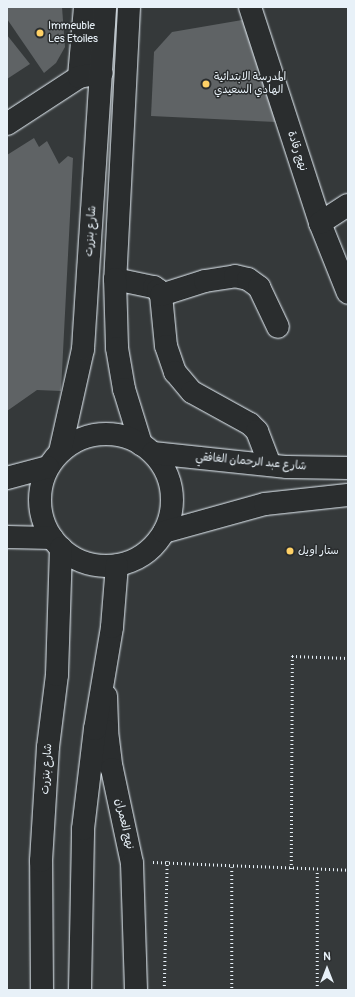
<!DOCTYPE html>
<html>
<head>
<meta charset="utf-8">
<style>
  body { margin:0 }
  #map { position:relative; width:355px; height:997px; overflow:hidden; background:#35393a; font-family:Pangolin,"Playpen Sans Arabic",sans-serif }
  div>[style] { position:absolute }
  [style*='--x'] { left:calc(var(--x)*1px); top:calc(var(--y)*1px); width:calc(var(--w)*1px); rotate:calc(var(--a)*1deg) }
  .building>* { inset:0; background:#5f6365 }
  .path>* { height:2.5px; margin-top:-1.25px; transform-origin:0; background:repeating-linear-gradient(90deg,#e8f1f8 0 1px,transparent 0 4px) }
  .roads { filter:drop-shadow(0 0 1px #e8f1f8) drop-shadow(0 0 1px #e8f1f8) }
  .minor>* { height:22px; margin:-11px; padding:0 11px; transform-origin:11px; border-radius:11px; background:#2a2d2e }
  .major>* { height:22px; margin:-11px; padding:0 11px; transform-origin:11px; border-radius:11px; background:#2a2d2e }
  .major>.ring { margin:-11px; padding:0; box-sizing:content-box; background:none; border:22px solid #2a2d2e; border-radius:50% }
  .dots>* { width:11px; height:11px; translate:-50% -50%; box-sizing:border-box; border:2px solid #2a2d2e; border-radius:50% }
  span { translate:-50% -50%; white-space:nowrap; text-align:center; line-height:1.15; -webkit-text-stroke:3px #2a2d2e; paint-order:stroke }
  .poi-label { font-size:11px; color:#e8f1f8 }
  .left { translate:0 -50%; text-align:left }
  .street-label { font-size:11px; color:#e8f1f8 }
  .frame { position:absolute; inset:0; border:8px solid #e8f1f8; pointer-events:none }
  .north { position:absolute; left:307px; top:949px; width:40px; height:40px; -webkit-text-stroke:3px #2a2d2e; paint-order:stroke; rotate:0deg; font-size:11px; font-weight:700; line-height:16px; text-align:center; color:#e8f1f8 }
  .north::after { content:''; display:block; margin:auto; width:14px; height:18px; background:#e8f1f8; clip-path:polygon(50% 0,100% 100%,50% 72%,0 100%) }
</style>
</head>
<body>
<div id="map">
  <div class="building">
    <i style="clip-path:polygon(7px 7px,62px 7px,65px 47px,56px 63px,44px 73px,7px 19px)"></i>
    <i style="clip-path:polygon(248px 19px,276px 122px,151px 116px,154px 52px,172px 32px)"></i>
    <i style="clip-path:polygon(7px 35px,30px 64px,7px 79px)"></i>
    <i style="clip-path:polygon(34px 138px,39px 147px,47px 141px,59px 164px,68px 156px,73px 158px,61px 391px,37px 390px,7px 411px,7px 155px)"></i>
  </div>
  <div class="path">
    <i style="--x:153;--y:862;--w:195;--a:2.3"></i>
    <i style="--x:232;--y:867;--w:123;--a:90"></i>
    <i style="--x:291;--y:869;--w:213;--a:-89.7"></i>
    <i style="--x:292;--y:656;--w:56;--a:2"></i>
    <i style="--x:164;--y:990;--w:129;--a:-88.7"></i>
    <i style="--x:317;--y:990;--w:120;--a:-90"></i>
  </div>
  <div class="roads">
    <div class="minor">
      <i style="--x:250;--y:7;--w:227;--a:72"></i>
      <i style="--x:320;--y:223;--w:75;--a:68.2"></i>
      <i style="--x:79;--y:77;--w:70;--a:-85.1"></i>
      <i style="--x:7;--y:124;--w:86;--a:-33.1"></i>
      <i style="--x:79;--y:77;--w:23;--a:-10"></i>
      <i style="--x:320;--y:223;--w:33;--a:-33"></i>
      <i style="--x:115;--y:279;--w:40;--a:12"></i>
      <i style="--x:154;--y:287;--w:5;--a:37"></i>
      <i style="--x:158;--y:290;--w:6;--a:59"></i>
      <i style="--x:161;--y:295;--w:51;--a:84.4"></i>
      <i style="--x:166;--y:346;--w:28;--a:71"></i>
      <i style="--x:175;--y:372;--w:26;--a:50"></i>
      <i style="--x:192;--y:392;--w:66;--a:28.9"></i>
      <i style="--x:250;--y:424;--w:10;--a:45"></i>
      <i style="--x:257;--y:431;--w:36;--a:69"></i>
      <i style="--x:161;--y:295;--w:46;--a:-17.7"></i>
      <i style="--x:205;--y:281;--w:30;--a:-9"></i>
      <i style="--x:235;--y:276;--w:13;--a:13"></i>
      <i style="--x:248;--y:279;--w:14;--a:36"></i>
      <i style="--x:259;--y:287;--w:44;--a:64.6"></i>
      <i style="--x:106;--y:696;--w:35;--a:88"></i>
      <i style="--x:107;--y:731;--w:38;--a:83"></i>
      <i style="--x:112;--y:769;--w:96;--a:78"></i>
      <i style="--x:132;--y:863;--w:127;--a:88.2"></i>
    </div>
    <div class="major">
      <i style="--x:129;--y:7;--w:272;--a:92.9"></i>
      <i style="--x:115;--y:279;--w:69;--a:88.3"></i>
      <i style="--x:117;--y:348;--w:42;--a:80.3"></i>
      <i style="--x:124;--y:389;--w:58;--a:72.8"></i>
      <i class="ring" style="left:40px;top:434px;width:110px;height:110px"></i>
      <i style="--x:60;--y:452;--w:106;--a:-77.4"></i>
      <i style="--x:83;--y:349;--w:343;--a:-86.3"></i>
      <i style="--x:153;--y:453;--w:135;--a:6"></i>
      <i style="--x:287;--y:467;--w:61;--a:0.9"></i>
      <i style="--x:7;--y:478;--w:42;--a:-15"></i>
      <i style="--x:164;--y:532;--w:105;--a:-15.5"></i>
      <i style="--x:265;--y:504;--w:83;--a:-6.2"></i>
      <i style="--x:7;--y:537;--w:45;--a:1.3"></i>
      <i style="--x:42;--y:990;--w:129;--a:-90.4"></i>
      <i style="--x:41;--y:861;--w:114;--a:-86.5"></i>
      <i style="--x:48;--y:747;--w:73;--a:-82.9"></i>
      <i style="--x:57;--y:675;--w:127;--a:-88.2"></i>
      <i style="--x:80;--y:990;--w:161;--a:-88.9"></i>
      <i style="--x:83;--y:829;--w:101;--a:-83.2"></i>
      <i style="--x:95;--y:729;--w:103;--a:-80.5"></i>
      <i style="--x:112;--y:627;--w:62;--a:-85.4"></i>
    </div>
  </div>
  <div class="dots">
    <i style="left:40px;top:33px;background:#ffd166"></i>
    <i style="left:206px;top:84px;background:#ffd166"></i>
    <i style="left:290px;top:551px;background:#ffd166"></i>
  </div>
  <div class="poi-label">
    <span class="left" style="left:48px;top:33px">Immeuble<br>Les Etoiles</span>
    <span class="left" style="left:214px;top:84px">المدرسة الابتدائية<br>الهادي السعيدي</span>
    <span class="left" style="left:298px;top:551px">ستار اويل</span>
  </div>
  <div class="street-label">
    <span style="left:297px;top:151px;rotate:72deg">نهج رقادة</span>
    <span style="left:91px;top:231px;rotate:-86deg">شارع بنزرت</span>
    <span style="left:251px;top:462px;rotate:5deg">شارع عبد الرحمان الغافقي</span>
    <span style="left:47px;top:769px;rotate:-86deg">شارع بنزرت</span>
    <span style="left:124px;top:824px;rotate:77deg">نهج العمران</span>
  </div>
  <div class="frame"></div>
  <div class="north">N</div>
</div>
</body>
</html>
